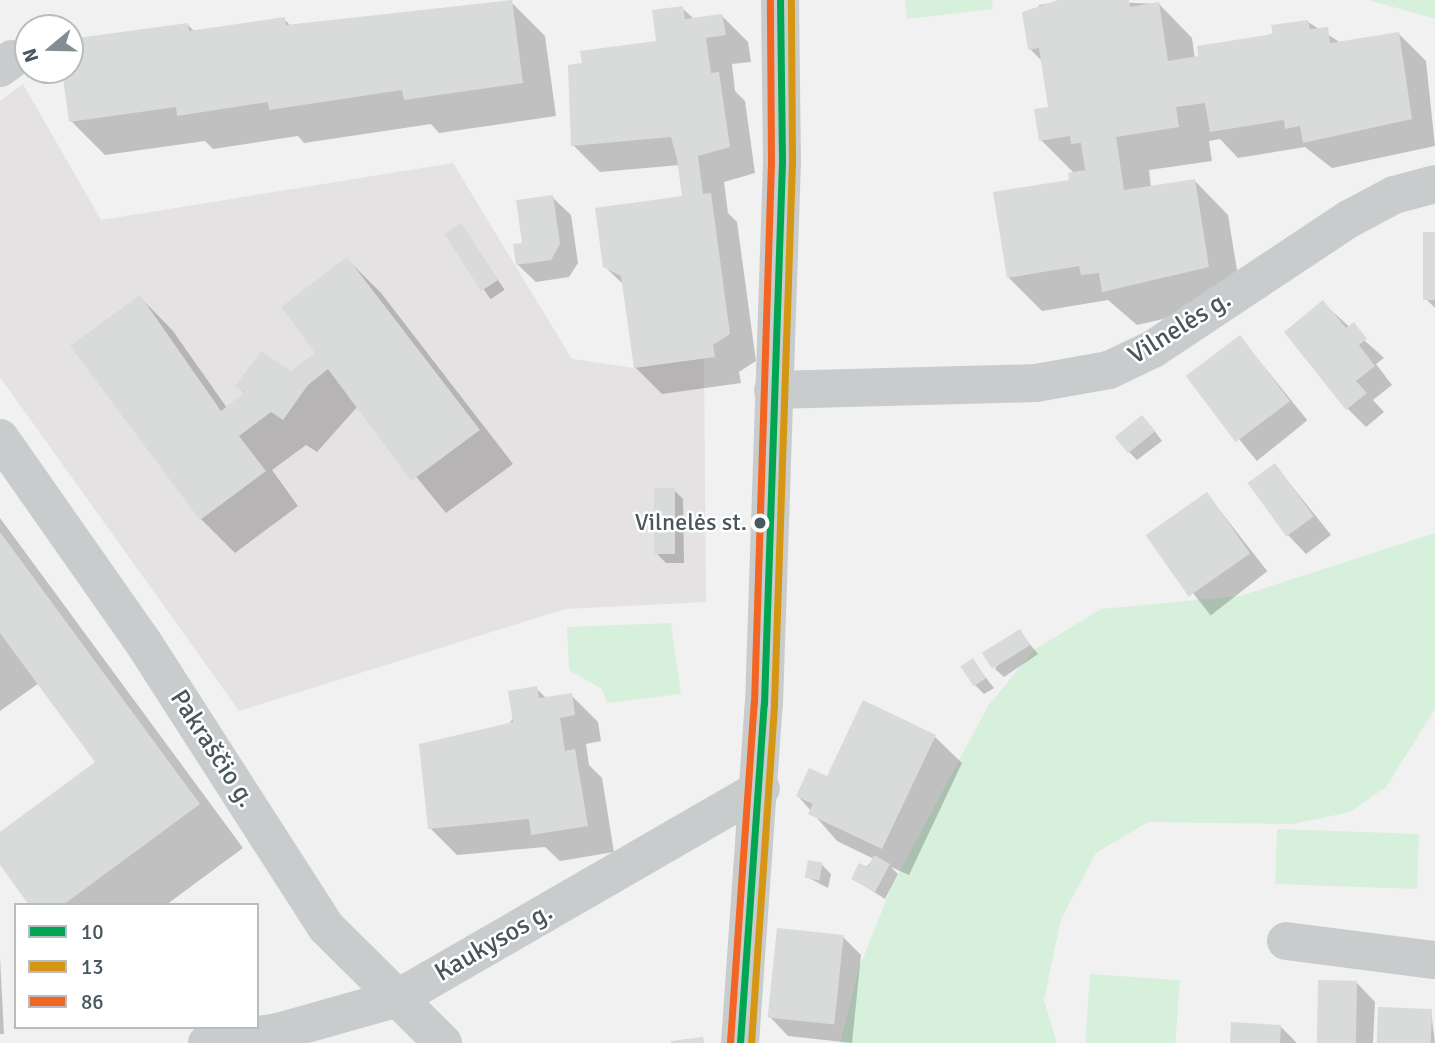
<!DOCTYPE html>
<html>
<head>
<meta charset="utf-8">
<style>
  body { margin:0 }
  #map { position:relative; width:1435px; height:1043px; overflow:hidden; background:#f2f1f1; font-family:Signika,sans-serif }
  div>[style] { position:absolute }
  [style*='--x'] { left:calc(var(--x)*1px); top:calc(var(--y)*1px); width:calc(var(--w)*1px); rotate:calc(var(--a)*1deg) }
  .education>* { inset:0; background:#e4e2e3 }
  .green>* { inset:0; background:#d6f0dc; transform-origin:0 0 }
  .shadow>* { inset:0; background:#0003; transform-origin:0 0 }
  .building>* { inset:0; background:#d9dada; transform-origin:0 0 }
  .minor>* { height:38px; margin:-19px; padding:0 19px; transform-origin:19px; border-radius:19px; background:#c9cccd }
  .bus-1>* { height:7px; margin:-3.5px; padding:0 3.5px; transform-origin:3.5px; border-radius:3.5px; background:#00a651 }
  .bus-2>* { height:7px; margin:-3.5px; padding:0 3.5px; transform-origin:3.5px; border-radius:3.5px; background:#d49613 }
  .bus-3>* { height:7px; margin:-3.5px; padding:0 3.5px; transform-origin:3.5px; border-radius:3.5px; background:#f26522 }
  .dots>* { width:19px; height:19px; translate:-50% -50%; box-sizing:border-box; border:4px solid #fff; border-radius:50% }
  span { translate:-50% -50%; white-space:nowrap; text-align:center; line-height:1.15; -webkit-text-stroke:5px #fff; paint-order:stroke }
  .bus-label { font-size:24px; color:#48575e }
  .right { translate:-100% -50%; text-align:right }
  .street-label { font-size:26px; color:#48575e }
  .legend { position:absolute; left:14px; top:903px; width:245px; height:126px; box-sizing:border-box; background:#fff; border:2px solid #b6bcbf; margin:0; padding:9px 12px; list-style:none; font-size:21px; color:#48575e }
  .legend li { display:flex; align-items:center; gap:14px; height:35px }
  .legend b { width:35px; border:2px solid #b6bcbf }
  .north { position:absolute; left:14px; top:14px; width:70px; height:70px; box-sizing:border-box; background:#fff; border:2px solid #b6bcbf; border-radius:50%; rotate:251deg; font-size:19px; font-weight:700; line-height:28px; text-align:center; color:#48575e }
  .north::after { content:''; display:block; margin:auto; width:24px; height:32px; background:#848d91; clip-path:polygon(50% 0,100% 100%,50% 72%,0 100%) }
</style>
</head>
<body>
<div id="map">
  <div class="education">
    <i style="clip-path:polygon(23px 84px,101px 220px,453px 163px,572px 359px,634px 368px,704px 358px,706px 602px,565px 609px,239px 711px,0 377px,0 101px)"></i>
  </div>
  <div class="green">
    <i style="clip-path:polygon(905px 0,992px 0,993px 9px,907px 19px)"></i>
    <i style="clip-path:polygon(1368px 0,1435px 0,1435px 19px)"></i>
    <i style="clip-path:polygon(1435px 533px,1435px 709px,1386px 787px,1350px 812px,1293px 824px,1148px 822px,1096px 853px,1061px 919px,1044px 1000px,1057px 1043px,840px 1043px,859px 968px,892px 886px,988px 706px,1034px 650px,1101px 609px,1240px 596px)"></i>
    <i style="clip-path:polygon(671px 623px,681px 694px,607px 703px,602px 689px,569px 670px,567px 627px)"></i>
    <i style="left:1419px;top:834px;width:55px;height:142px;rotate:92deg"></i>
    <i style="left:1090px;top:974px;width:90px;height:69px;rotate:4deg"></i>
  </div>
  <div class="shadow">
    <i style="clip-path:polygon(1070px 0,1159px 4px,1192px 38px,1195px 59px,1308px 22px,1341px 43px,1399px 34px,1426px 61px,1435px 146px,1332px 168px,1305px 147px,1238px 158px,1220px 139px,1209px 141px,1212px 161px,1149px 170px,1151px 187px,1195px 181px,1228px 215px,1242px 301px,1137px 325px,1108px 300px,1042px 311px,1008px 277px,1075px 174px,1041px 140px,1050px 109px,1043px 62px,1030px 49px,1039px 5px)"></i>
    <i style="clip-path:polygon(511px 2px,545px 36px,556px 116px,439px 133px,431px 124px,304px 143px,298px 136px,213px 149px,205px 141px,105px 155px,71px 121px,64px 70px,70px 70px,70px 41px,187px 24px,195px 32px,284px 19px,291px 26px)"></i>
    <i style="clip-path:polygon(682px 8px,694px 19px,721px 15px,748px 42px,751px 62px,732px 64px,735px 91px,745px 101px,755px 173px,724px 182px,728px 213px,737px 222px,756px 361px,739px 372px,741px 383px,662px 394px,635px 367px,625px 286px,604px 266px,684px 198px,680px 165px,600px 172px,573px 145px)"></i>
    <i style="clip-path:polygon(552px 197px,571px 215px,578px 263px,569px 277px,536px 282px,517px 264px)"></i>
    <i style="left:461px;top:225px;width:78px;height:17px;rotate:56deg"></i>
    <i style="clip-path:polygon(1435px 232px,1435px 308px,1426px 299px,1425px 234px)"></i>
    <i style="clip-path:polygon(347px 259px,381px 293px,513px 464px,446px 513px,358px 406px,317px 452px,306px 445px,272px 470px,298px 506px,235px 553px,201px 519px,140px 297px,173px 331px,227px 408px,246px 394px,237px 386px,291px 373px,318px 353px)"></i>
    <i style="clip-path:polygon(1322px 302px,1384px 358px,1376px 364px,1392px 385px,1373px 400px,1384px 412px,1366px 427px,1347px 408px)"></i>
    <i style="left:1240px;top:337px;width:107px;height:65px;rotate:51deg"></i>
    <i style="clip-path:polygon(1151px 426px,1162px 441px,1137px 460px,1128px 451px)"></i>
    <i style="clip-path:polygon(1275px 465px,1331px 535px,1306px 554px,1288px 535px)"></i>
    <i style="clip-path:polygon(674px 490px,683px 499px,684px 563px,666px 563px,657px 554px)"></i>
    <i style="left:1207px;top:494px;width:98px;height:72px;rotate:52deg"></i>
    <i style="clip-path:polygon(0 518px,243px 848px,166px 905px,31px 905px,0 863px,0 834px,97px 762px,39px 683px,0 711px)"></i>
    <i style="clip-path:polygon(1019px 631px,1038px 654px,1004px 677px,995px 669px)"></i>
    <i style="clip-path:polygon(973px 661px,994px 688px,984px 694px,975px 685px)"></i>
    <i style="clip-path:polygon(536px 688px,547px 699px,571px 695px,598px 722px,601px 741px,586px 744px,589px 765px,602px 778px,614px 852px,560px 861px,545px 847px,457px 855px,430px 828px)"></i>
    <i style="clip-path:polygon(935px 737px,962px 763px,909px 875px,891px 867px,898px 874px,885px 899px,854px 879px,874px 859px,837px 841px,798px 796px)"></i>
    <i style="clip-path:polygon(822px 865px,831px 874px,828px 888px,805px 876px)"></i>
    <i style="clip-path:polygon(843px 937px,861px 955px,852px 1043px,788px 1036px,770px 1017px)"></i>
    <i style="clip-path:polygon(0 957px,4px 1034px,0 1034px)"></i>
    <i style="clip-path:polygon(1357px 983px,1375px 1002px,1373px 1043px,1317px 1043px)"></i>
    <i style="clip-path:polygon(1431px 1011px,1435px 1043px,1379px 1043px)"></i>
    <i style="clip-path:polygon(1280px 1026px,1297px 1043px,1232px 1043px)"></i>
  </div>
  <div class="building">
    <i style="clip-path:polygon(512px 0,523px 83px,404px 100px,402px 90px,269px 110px,268px 102px,177px 116px,176px 107px,69px 122px,62px 70px,70px 70px,70px 39px,188px 23px,189px 31px,285px 17px,286px 25px)"></i>
    <i style="clip-path:polygon(1058px 0,1129px 0,1130px 7px,1159px 2px,1168px 61px,1198px 56px,1197px 46px,1273px 34px,1271px 25px,1308px 20px,1310px 29px,1328px 27px,1330px 43px,1399px 32px,1412px 119px,1303px 143px,1300px 126px,1285px 129px,1284px 120px,1210px 132px,1205px 103px,1176px 107px,1179px 127px,1116px 137px,1124px 190px,1195px 179px,1209px 267px,1102px 292px,1099px 273px,1081px 275px,1079px 266px,1007px 278px,993px 192px,1069px 180px,1068px 173px,1085px 170px,1081px 143px,1071px 144px,1070px 136px,1039px 141px,1034px 109px,1048px 107px,1039px 48px,1028px 50px,1022px 12px)"></i>
    <i style="clip-path:polygon(683px 6px,685px 19px,722px 14px,726px 35px,706px 38px,711px 73px,719px 72px,730px 147px,698px 156px,703px 194px,711px 193px,730px 334px,713px 345px,715px 357px,634px 368px,621px 276px,603px 267px,595px 208px,682px 196px,677px 159px,671px 137px,571px 146px,568px 65px,582px 63px,580px 51px,656px 41px,652px 10px)"></i>
    <i style="clip-path:polygon(553px 195px,560px 244px,551px 260px,516px 265px,513px 244px,522px 243px,516px 200px)"></i>
    <i style="left:461px;top:223px;width:68px;height:20px;rotate:57deg"></i>
    <i style="left:1423px;top:232px;width:12px;height:68px"></i>
    <i style="clip-path:polygon(347px 257px,480px 430px,411px 481px,328px 369px,308px 385px,283px 420px,271px 412px,239px 436px,266px 471px,200px 520px,70px 346px,140px 295px,221px 411px,245px 392px,235px 386px,261px 351px,291px 371px,315px 353px,281px 307px)"></i>
    <i style="clip-path:polygon(1323px 300px,1346px 328px,1354px 322px,1367px 339px,1359px 345px,1375px 366px,1356px 381px,1367px 393px,1346px 410px,1284px 332px)"></i>
    <i style="left:1240px;top:335px;width:83px;height:68px;rotate:53deg"></i>
    <i style="left:1142px;top:415px;width:21px;height:35px;rotate:51deg"></i>
    <i style="left:1275px;top:463px;width:66px;height:34px;rotate:54deg"></i>
    <i style="left:654px;top:488px;width:21px;height:66px"></i>
    <i style="left:1207px;top:492px;width:75px;height:75px;rotate:55deg"></i>
    <i style="clip-path:polygon(0 532px,200px 804px,63px 905px,29px 905px,0 865px,0 832px,95px 762px,0 633px)"></i>
    <i style="left:1020px;top:629px;width:19px;height:45px;rotate:58deg"></i>
    <i style="left:973px;top:658px;width:24px;height:15px;rotate:57deg"></i>
    <i style="clip-path:polygon(537px 686px,539px 698px,572px 693px,575px 715px,560px 718px,565px 751px,575px 749px,588px 826px,531px 835px,529px 819px,428px 829px,419px 744px,513px 722px,508px 691px)"></i>
    <i style="clip-path:polygon(863px 700px,936px 735px,882px 849px,808px 814px,813px 804px,796px 796px,809px 768px,827px 776px)"></i>
    <i style="clip-path:polygon(874px 855px,890px 864px,875px 892px,851px 879px,859px 863px,868px 867px)"></i>
    <i style="left:808px;top:860px;width:15px;height:18px;rotate:11deg"></i>
    <i style="left:777px;top:928px;width:67px;height:90px;rotate:6deg"></i>
    <i style="left:1318px;top:980px;width:39px;height:63px;rotate:1deg"></i>
    <i style="left:1378px;top:1007px;width:54px;height:36px;rotate:2deg"></i>
    <i style="clip-path:polygon(1231px 1022px,1281px 1025px,1280px 1043px,1230px 1043px)"></i>
    <i style="clip-path:polygon(703px 1037px,704px 1043px,671px 1043px,671px 1041px)"></i>
  </div>
  <div class="minor">
    <i style="--x:0;--y:68;--w:15;--a:-37"></i>
    <i style="--x:773;--y:390;--w:263;--a:-1.5"></i>
    <i style="--x:1036;--y:383;--w:74;--a:-10.1"></i>
    <i style="--x:1109;--y:370;--w:49;--a:-25.5"></i>
    <i style="--x:1153;--y:349;--w:235;--a:-33.6"></i>
    <i style="--x:1349;--y:219;--w:51;--a:-28.1"></i>
    <i style="--x:1394;--y:195;--w:42;--a:-15"></i>
    <i style="--x:0;--y:438;--w:249;--a:55"></i>
    <i style="--x:143;--y:642;--w:339;--a:57.3"></i>
    <i style="--x:326;--y:927;--w:165;--a:44.8"></i>
    <i style="--x:1286;--y:941;--w:150;--a:7.3"></i>
    <i style="--x:207;--y:1043;--w:72;--a:-8.8"></i>
    <i style="--x:278;--y:1032;--w:125;--a:-15.8"></i>
    <i style="--x:398;--y:998;--w:419;--a:-30"></i>
    <i style="--x:740;--y:1043;--w:340;--a:-86"></i>
    <i style="--x:764;--y:704;--w:542;--a:-88.1"></i>
    <i style="--x:782;--y:162;--w:162;--a:-90.7"></i>
  </div>
  <div class="bus-1">
    <i style="--x:740;--y:1043;--w:340;--a:-86"></i>
    <i style="--x:764;--y:704;--w:542;--a:-88.1"></i>
    <i style="--x:782;--y:162;--w:162;--a:-90.7"></i>
  </div>
  <div class="bus-2">
    <i style="--x:751;--y:1043;--w:340;--a:-86.1"></i>
    <i style="--x:774;--y:704;--w:542;--a:-88.1"></i>
    <i style="--x:792;--y:162;--w:162;--a:-90.4"></i>
  </div>
  <div class="bus-3">
    <i style="--x:730;--y:1042;--w:340;--a:-86"></i>
    <i style="--x:754;--y:703;--w:541;--a:-88.2"></i>
    <i style="--x:771;--y:162;--w:162;--a:-90.4"></i>
  </div>
  <div class="dots">
    <i style="left:760px;top:523px;background:#48575e"></i>
  </div>
  <div class="bus-label">
    <span class="right" style="left:747px;top:523px">Vilnelės st.</span>
  </div>
  <div class="street-label">
    <span style="left:1180px;top:328px;rotate:-32deg">Vilnelės g.</span>
    <span style="left:212px;top:749px;rotate:57deg">Pakraščio g.</span>
    <span style="left:494px;top:943px;rotate:-30deg">Kaukysos g.</span>
  </div>
  <ul class="legend">
  <li><b style="height:9px;background:#00a651"></b>10</li>
  <li><b style="height:9px;background:#d49613"></b>13</li>
  <li><b style="height:9px;background:#f26522"></b>86</li>
  </ul>
  <div class="north">N</div>
</div>
</body>
</html>
